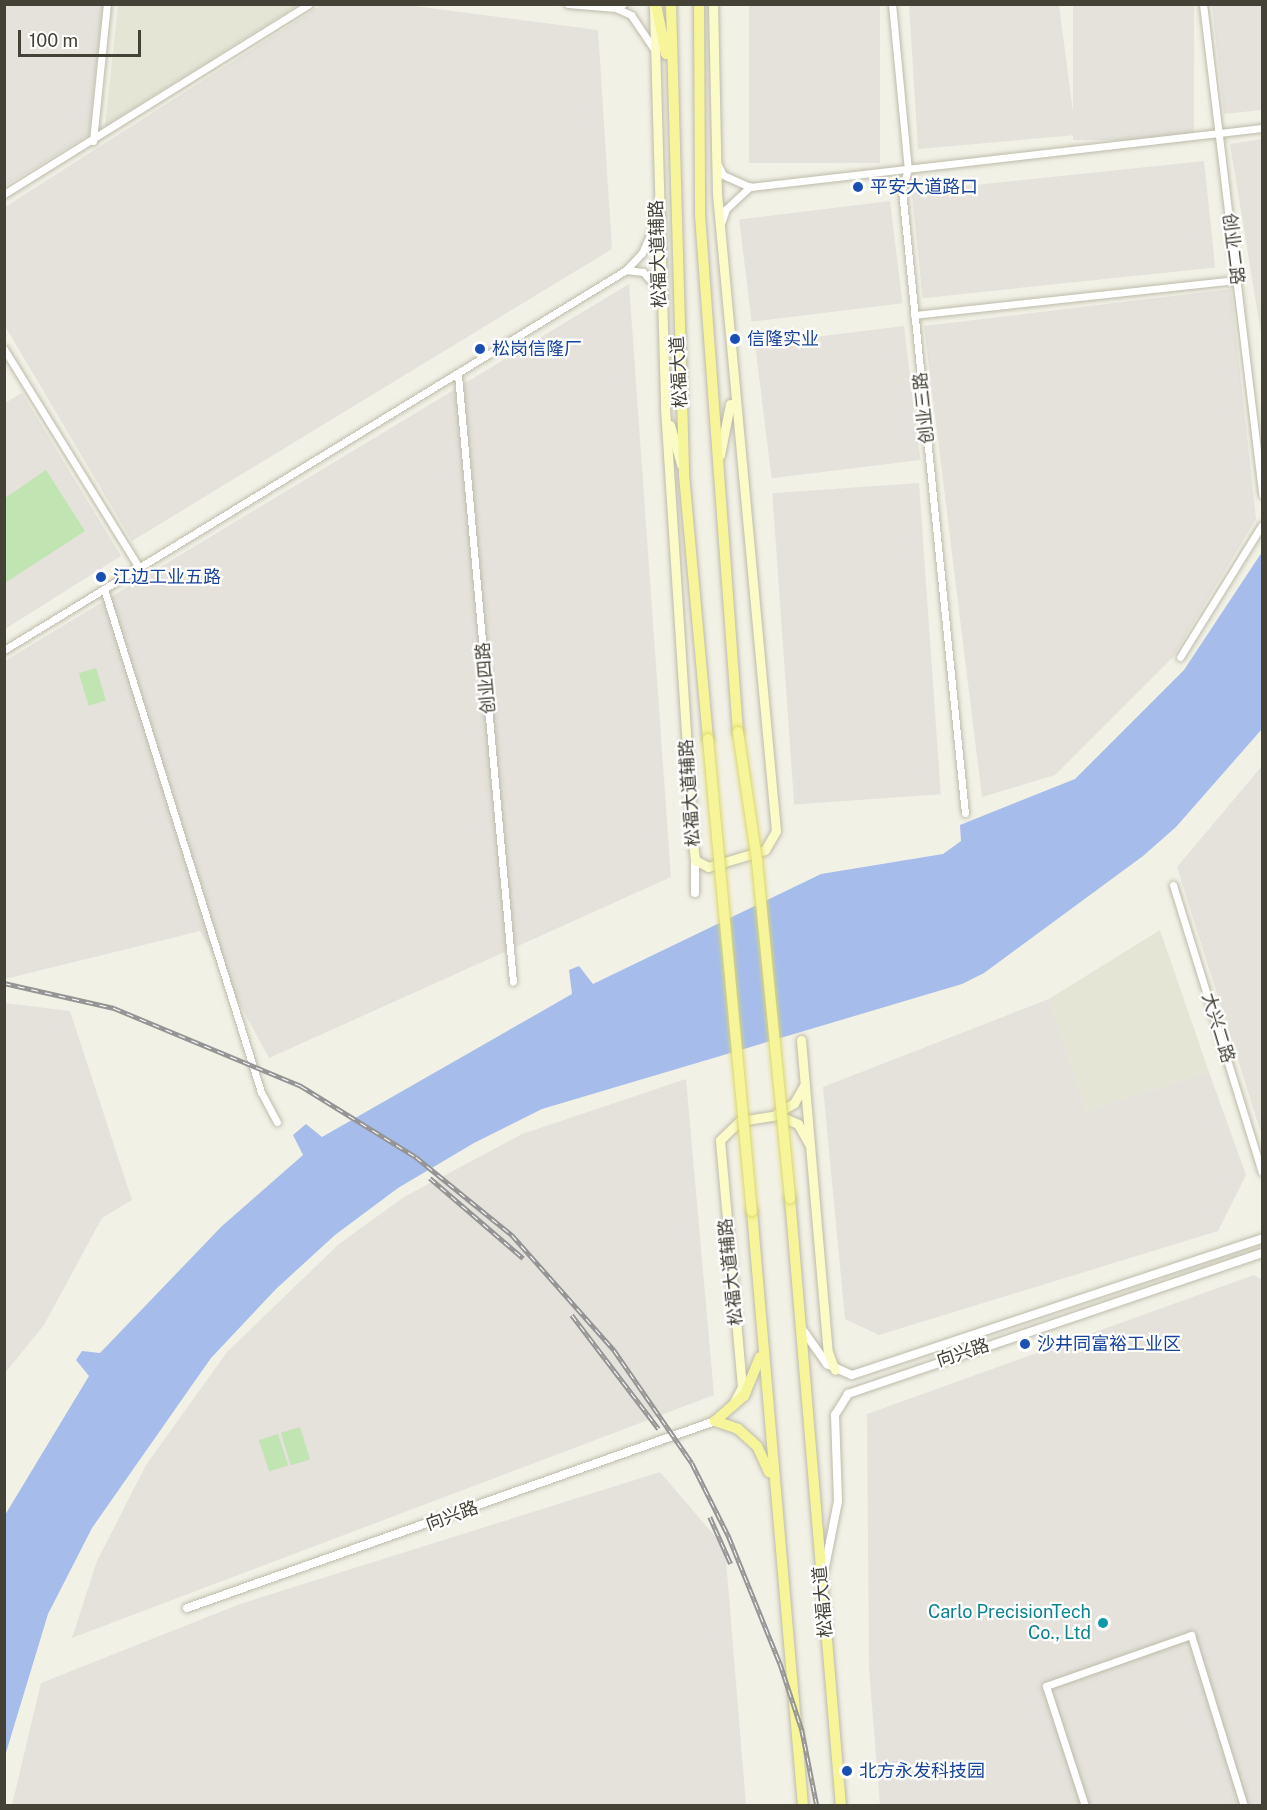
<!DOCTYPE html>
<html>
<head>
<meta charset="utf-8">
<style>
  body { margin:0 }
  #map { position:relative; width:1267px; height:1810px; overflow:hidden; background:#f2f1e6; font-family:"Public Sans","Noto Sans SC",sans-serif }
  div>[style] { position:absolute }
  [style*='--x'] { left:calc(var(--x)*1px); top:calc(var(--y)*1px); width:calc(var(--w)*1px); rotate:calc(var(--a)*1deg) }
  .residential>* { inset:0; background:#e5e5d5 }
  .industrial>* { inset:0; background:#e4e2db; transform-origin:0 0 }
  .green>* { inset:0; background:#c0e4b2; transform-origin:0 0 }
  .water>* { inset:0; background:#a6bdeb }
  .roads { filter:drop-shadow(0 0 2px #bdbbaa) drop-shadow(0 0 2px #bdbbaa) }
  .minor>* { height:7px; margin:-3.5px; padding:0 3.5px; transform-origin:3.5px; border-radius:3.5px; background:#fff }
  .tertiary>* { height:8px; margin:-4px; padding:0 4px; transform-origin:4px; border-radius:4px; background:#fff }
  .secondary>* { height:9px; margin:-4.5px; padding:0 4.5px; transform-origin:4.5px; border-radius:4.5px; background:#fafbc7 }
  .primary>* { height:10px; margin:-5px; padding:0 5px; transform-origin:5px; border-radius:5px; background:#f7f59a }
  .rail>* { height:4.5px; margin-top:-2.25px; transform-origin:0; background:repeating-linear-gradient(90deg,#fff 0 7px,#959595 0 14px); box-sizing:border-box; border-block:2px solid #959595 }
  .bridges { filter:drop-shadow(0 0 2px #dbd76b) drop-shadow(0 0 2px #dbd76b) }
  .primary-bridge>* { height:10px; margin:-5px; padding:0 5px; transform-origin:5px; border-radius:5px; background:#f7f59a }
  .dots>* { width:16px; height:16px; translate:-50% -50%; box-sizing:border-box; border:3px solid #fff; border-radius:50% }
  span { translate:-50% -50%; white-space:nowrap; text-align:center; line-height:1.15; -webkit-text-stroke:4.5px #fff; paint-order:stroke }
  .transit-label { font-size:18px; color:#164399 }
  .left { translate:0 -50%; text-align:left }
  .street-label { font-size:18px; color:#444236 }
  .culture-label { font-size:18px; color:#0d838f }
  .right { translate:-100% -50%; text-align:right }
  .frame { position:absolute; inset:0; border:6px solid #444236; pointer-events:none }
  .scale { position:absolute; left:18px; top:30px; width:123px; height:27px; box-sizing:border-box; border:3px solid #444236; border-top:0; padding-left:8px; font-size:18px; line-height:21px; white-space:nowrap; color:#444236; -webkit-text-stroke:4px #fff; paint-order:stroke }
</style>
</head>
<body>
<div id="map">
  <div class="residential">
    <i style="clip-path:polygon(118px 5px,118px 4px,298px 5px,105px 126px)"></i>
    <i style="clip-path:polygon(1160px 930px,1209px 1072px,1086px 1111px,1049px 999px)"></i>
  </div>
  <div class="industrial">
    <i style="clip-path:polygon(323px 4px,407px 5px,598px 30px,612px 249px,132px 541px,5px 326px,5px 207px)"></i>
    <i style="clip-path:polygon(4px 5px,103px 5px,89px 135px,5px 186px)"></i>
    <i style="left:749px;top:5px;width:131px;height:158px"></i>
    <i style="clip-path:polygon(909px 5px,1059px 5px,1076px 135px,918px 149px)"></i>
    <i style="left:1073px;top:5px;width:121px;height:135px"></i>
    <i style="clip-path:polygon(1212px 5px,1262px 5px,1262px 110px,1224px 114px)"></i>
    <i style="clip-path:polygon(1262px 139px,1262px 339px,1230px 144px)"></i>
    <i style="left:1204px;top:161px;width:107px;height:294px;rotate:84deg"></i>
    <i style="left:890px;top:201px;width:103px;height:152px;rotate:83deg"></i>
    <i style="clip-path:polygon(629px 284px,671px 877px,269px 1058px,200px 931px,5px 979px,5px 661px)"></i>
    <i style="clip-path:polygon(1231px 289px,1256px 519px,1173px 657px,1055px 775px,982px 797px,924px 326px)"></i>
    <i style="left:904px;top:326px;width:135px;height:150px;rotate:83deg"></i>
    <i style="clip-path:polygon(22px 393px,121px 556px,5px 629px,5px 403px)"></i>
    <i style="left:919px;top:483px;width:312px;height:147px;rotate:86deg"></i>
    <i style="clip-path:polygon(1262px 766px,1262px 1136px,1177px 867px)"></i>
    <i style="clip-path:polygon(1049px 999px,1086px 1111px,1209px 1072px,1246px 1175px,1218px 1231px,879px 1335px,845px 1319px,823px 1087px)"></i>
    <i style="clip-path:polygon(5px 1003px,70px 1011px,132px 1200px,102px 1218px,44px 1325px,5px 1373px)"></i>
    <i style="clip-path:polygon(686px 1079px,714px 1395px,72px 1638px,97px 1561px,146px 1465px,227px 1352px,339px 1244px,404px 1197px,522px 1134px)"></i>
    <i style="clip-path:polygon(1254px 1275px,1262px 1280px,1262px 1805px,880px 1805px,869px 1668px,867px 1414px)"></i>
    <i style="clip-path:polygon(660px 1472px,725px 1548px,746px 1805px,12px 1805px,41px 1683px,240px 1604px)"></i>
  </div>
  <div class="green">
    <i style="clip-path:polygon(46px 470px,85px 531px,5px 583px,5px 498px)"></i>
    <i style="left:96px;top:668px;width:34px;height:18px;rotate:73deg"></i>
    <i style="left:300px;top:1427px;width:34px;height:20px;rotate:73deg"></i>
    <i style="left:278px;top:1434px;width:33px;height:20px;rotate:72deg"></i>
  </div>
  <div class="water">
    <i style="clip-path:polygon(1262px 552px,1262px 729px,1176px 827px,1143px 856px,984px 973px,962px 984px,542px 1109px,474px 1143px,398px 1188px,335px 1235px,276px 1289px,211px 1358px,92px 1528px,48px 1614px,5px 1756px,5px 1515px,89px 1376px,76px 1360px,82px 1351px,100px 1353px,222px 1226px,303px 1155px,293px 1135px,306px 1124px,322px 1137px,572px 994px,569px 970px,579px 966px,593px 984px,821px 874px,943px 854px,961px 841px,960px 825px,1075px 779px,1184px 670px)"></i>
  </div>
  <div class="roads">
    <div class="minor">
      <i style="--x:568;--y:4;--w:48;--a:4.8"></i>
      <i style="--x:623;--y:4;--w:8;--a:150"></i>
      <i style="--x:616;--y:8;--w:17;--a:25"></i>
      <i style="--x:631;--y:15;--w:40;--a:56"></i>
      <i style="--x:892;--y:4;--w:166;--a:84.5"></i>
      <i style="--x:908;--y:169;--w:22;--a:106"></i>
      <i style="--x:902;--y:190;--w:626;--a:84.23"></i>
      <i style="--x:1203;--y:4;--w:494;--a:83.1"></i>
      <i style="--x:93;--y:141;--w:138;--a:-84.2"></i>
      <i style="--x:717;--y:163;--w:13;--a:63"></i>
      <i style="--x:723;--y:175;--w:30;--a:24"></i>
      <i style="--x:750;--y:187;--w:515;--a:-6.57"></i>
      <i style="--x:4;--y:194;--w:359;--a:-31.9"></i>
      <i style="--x:721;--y:224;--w:16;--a:-72"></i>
      <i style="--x:726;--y:209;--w:33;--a:-43"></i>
      <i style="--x:626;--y:270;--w:17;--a:7"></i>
      <i style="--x:643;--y:272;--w:24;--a:48"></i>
      <i style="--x:914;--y:315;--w:325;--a:-6.2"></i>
      <i style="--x:4;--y:349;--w:257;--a:58.3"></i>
      <i style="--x:458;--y:375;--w:609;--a:84.82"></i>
      <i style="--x:104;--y:589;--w:527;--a:72.67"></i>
      <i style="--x:261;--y:1092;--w:34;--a:62"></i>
      <i style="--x:4;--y:650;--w:729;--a:-31.42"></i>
      <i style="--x:626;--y:270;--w:23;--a:-47"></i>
      <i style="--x:642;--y:253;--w:34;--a:-66"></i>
      <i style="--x:1180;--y:657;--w:155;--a:-58.2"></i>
      <i style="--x:1173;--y:885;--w:300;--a:72.8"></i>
      <i style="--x:1085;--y:1806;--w:126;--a:-108"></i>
      <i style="--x:1046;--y:1686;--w:154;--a:-19.4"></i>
      <i style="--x:1191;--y:1635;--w:179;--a:72.8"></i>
    </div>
    <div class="tertiary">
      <i style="--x:695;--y:893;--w:33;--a:-90"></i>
      <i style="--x:800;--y:1326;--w:47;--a:54.6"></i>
      <i style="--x:827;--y:1364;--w:27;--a:24"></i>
      <i style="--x:852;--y:1375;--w:432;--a:-18.4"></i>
      <i style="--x:824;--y:1572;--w:72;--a:-78.8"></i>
      <i style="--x:838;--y:1501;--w:86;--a:-92"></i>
      <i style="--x:835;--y:1415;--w:25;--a:-58"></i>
      <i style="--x:848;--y:1394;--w:437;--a:-18.8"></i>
      <i style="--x:187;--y:1608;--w:560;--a:-19.5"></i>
    </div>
    <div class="secondary">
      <i style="--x:654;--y:7;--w:401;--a:88.4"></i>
      <i style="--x:665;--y:408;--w:436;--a:86.3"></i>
      <i style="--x:693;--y:843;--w:17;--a:83"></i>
      <i style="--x:695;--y:860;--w:15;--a:28"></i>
      <i style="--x:708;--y:867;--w:59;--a:-16.6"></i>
      <i style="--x:765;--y:850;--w:22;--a:-60"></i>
      <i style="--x:776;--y:831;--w:640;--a:-95.29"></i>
      <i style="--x:717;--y:194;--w:190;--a:-91.2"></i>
      <i style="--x:670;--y:425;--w:41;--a:74.2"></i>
      <i style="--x:720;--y:455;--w:52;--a:-78.9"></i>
      <i style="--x:801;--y:1040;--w:313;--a:85.1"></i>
      <i style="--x:828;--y:1352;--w:19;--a:69"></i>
      <i style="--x:777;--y:1113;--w:20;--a:-30"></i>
      <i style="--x:794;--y:1103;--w:20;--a:-60"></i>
      <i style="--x:733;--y:1404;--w:19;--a:-62"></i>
      <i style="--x:742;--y:1387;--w:248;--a:-95.1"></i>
      <i style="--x:720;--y:1140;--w:28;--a:-44"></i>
      <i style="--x:740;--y:1121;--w:37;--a:-9"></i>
      <i style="--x:777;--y:1115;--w:23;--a:23"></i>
      <i style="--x:798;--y:1124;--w:25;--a:61"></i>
    </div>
    <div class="primary">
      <i style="--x:656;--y:4;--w:51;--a:78.7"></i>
      <i style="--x:671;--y:4;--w:471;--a:88.4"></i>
      <i style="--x:684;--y:475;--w:265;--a:84.8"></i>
      <i style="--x:699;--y:4;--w:211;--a:89.7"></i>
      <i style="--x:700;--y:215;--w:518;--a:85.8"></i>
      <i style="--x:790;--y:1198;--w:610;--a:85.21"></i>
      <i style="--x:752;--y:1211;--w:597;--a:85.1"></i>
      <i style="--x:715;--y:1421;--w:38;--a:-41"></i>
      <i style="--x:744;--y:1396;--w:42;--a:-67.7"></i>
      <i style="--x:715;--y:1421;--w:24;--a:19"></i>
      <i style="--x:738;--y:1429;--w:25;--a:42"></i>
      <i style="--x:757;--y:1446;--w:29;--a:65"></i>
    </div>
  </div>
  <div class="rail">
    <i style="--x:4;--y:983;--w:113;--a:12.8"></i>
    <i style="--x:114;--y:1008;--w:203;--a:22.6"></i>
    <i style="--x:301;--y:1086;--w:135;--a:31.7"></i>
    <i style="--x:416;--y:1157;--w:124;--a:39.1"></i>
    <i style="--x:512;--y:1235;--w:154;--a:48.4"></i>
    <i style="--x:614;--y:1350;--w:137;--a:55.4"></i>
    <i style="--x:692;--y:1463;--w:83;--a:63.4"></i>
    <i style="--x:729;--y:1537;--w:136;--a:68"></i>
    <i style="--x:780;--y:1663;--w:71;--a:71.8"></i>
    <i style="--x:802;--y:1730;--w:77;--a:78.8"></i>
    <i style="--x:430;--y:1178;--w:123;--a:40.7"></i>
    <i style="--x:572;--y:1315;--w:143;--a:52.7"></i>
    <i style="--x:710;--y:1517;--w:51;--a:65.9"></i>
  </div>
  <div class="bridges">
    <div class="primary-bridge">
      <i style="--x:738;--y:732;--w:130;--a:81.6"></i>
      <i style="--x:757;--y:861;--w:339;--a:84.4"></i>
      <i style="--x:708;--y:739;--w:474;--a:84.7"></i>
    </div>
  </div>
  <div class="dots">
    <i style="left:858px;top:187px;background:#1a4fb4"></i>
    <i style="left:735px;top:339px;background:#1a4fb4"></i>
    <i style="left:480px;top:349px;background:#1a4fb4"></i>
    <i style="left:101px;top:577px;background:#1a4fb4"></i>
    <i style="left:1025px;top:1344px;background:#1a4fb4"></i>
    <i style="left:1103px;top:1623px;background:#0f9aa8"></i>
    <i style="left:847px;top:1771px;background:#1a4fb4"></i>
  </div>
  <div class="transit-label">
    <span class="left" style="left:870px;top:187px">平安大道路口</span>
    <span class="left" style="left:747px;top:339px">信隆实业</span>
    <span class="left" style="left:492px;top:349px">松岗信隆厂</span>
    <span class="left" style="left:113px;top:577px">江边工业五路</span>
    <span class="left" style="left:1037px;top:1344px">沙井同富裕工业区</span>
    <span class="left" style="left:859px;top:1771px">北方永发科技园</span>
  </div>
  <div class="street-label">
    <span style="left:1233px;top:249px;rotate:83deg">创业二路</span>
    <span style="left:658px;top:254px;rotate:-92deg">松福大道辅路</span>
    <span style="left:679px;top:372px;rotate:-93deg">松福大道</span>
    <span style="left:924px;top:408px;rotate:-96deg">创业三路</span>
    <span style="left:486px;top:678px;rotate:-95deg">创业四路</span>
    <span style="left:690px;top:793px;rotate:-94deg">松福大道辅路</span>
    <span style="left:1218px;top:1028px;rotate:73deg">大兴二路</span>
    <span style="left:731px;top:1272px;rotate:-96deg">松福大道辅路</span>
    <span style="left:963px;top:1353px;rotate:-18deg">向兴路</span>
    <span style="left:452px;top:1516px;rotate:-20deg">向兴路</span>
    <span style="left:823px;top:1602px;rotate:-95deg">松福大道</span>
  </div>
  <div class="culture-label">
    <span class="right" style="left:1091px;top:1623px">Carlo PrecisionTech<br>Co., Ltd</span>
  </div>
  <div class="frame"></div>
  <div class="scale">100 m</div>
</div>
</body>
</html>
